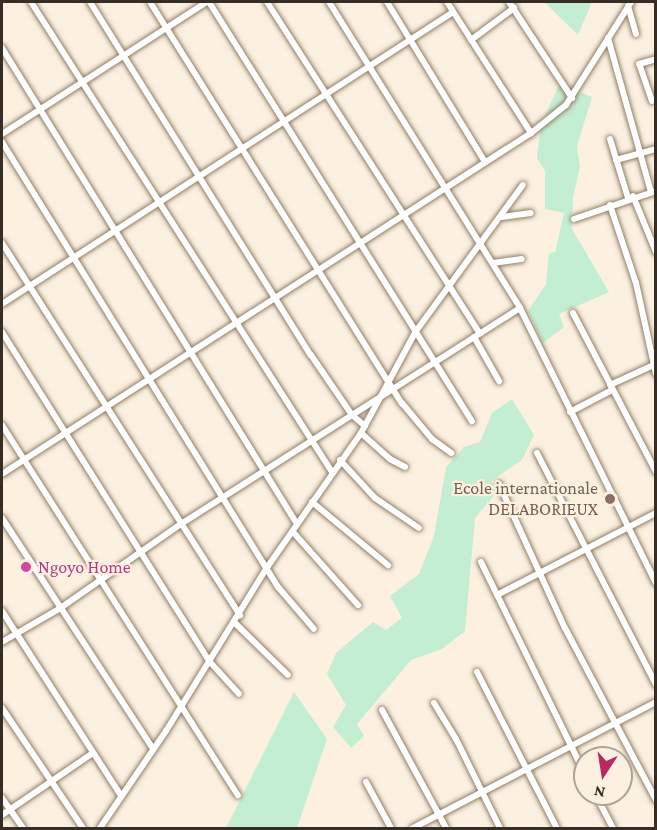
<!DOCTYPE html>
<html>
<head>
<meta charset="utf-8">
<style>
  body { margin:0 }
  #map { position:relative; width:657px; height:830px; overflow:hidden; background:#fcf0e0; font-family:"Crimson Pro",serif }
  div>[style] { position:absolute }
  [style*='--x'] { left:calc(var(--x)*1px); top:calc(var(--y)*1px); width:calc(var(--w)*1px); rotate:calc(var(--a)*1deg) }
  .green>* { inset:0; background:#c4eed2 }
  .roads { filter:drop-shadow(0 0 2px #917f66) drop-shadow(0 0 2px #917f66) }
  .minor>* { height:6px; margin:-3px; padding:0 3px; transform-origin:3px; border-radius:3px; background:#fff }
  .dots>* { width:16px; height:16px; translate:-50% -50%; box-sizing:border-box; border:3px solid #fcf0e0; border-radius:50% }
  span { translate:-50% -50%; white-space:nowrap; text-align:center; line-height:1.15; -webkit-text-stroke:4.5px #fcf0e0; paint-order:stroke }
  .education-label { font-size:18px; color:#785e54 }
  .right { translate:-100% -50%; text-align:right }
  .hotel-label { font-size:18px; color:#b23c85 }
  .left { translate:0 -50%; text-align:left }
  .frame { position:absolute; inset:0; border:3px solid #362e24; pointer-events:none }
  .north { position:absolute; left:573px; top:746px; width:60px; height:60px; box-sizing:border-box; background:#fcf0e0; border:2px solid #ada295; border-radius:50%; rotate:192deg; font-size:16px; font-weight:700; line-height:24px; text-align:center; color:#362e24 }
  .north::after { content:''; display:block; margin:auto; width:21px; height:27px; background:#b62961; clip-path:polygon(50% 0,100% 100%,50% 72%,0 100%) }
</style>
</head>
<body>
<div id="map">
  <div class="green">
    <i style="clip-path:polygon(544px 2px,592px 2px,578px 35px)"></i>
    <i style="clip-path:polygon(559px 85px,573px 96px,580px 92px,592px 97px,577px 146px,580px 167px,573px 198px,572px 229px,609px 292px,559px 314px,564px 327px,543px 343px,528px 311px,546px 284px,549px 253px,555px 252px,564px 213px,545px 209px,545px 171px,537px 158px,541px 125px)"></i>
    <i style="clip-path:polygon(512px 399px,534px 435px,522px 460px,491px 481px,497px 492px,475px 518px,465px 631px,442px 649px,411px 660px,357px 724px,364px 736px,351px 748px,333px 727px,346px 705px,327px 674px,336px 653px,373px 622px,386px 630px,402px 618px,390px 596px,419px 574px,434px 536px,446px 467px,464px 447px,480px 442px,492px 413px)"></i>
    <i style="clip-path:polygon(294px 692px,327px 739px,297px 828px,226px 828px)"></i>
  </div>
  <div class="roads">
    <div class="minor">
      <i style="--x:31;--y:2;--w:558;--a:57.36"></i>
      <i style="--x:90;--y:2;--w:416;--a:58"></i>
      <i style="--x:311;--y:355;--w:73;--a:55.7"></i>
      <i style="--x:352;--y:415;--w:17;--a:40"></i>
      <i style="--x:150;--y:2;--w:474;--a:57.9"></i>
      <i style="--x:402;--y:403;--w:47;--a:50.2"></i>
      <i style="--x:432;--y:439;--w:24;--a:36"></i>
      <i style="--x:209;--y:2;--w:495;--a:57.9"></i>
      <i style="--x:267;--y:2;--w:394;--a:57.3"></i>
      <i style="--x:329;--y:2;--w:361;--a:58"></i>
      <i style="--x:520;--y:308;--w:307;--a:63.7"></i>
      <i style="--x:387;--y:2;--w:185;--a:58.5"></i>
      <i style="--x:447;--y:2;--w:156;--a:57.3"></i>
      <i style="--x:509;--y:2;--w:115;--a:56.7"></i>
      <i style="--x:628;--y:6;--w:29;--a:74"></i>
      <i style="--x:608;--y:38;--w:160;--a:74.4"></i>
      <i style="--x:471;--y:40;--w:54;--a:-36.7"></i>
      <i style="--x:2;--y:48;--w:560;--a:58.21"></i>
      <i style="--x:652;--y:101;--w:39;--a:-109"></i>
      <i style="--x:639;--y:64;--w:18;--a:-16"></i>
      <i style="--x:2;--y:134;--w:244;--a:-32.8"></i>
      <i style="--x:610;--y:139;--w:62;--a:73"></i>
      <i style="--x:2;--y:142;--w:524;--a:58.19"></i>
      <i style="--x:278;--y:587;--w:55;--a:49.4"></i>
      <i style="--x:616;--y:160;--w:41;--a:-15.4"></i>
      <i style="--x:633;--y:196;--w:61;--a:67.7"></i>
      <i style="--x:610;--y:205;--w:82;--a:71.6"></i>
      <i style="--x:636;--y:283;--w:93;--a:77.6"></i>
      <i style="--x:502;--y:217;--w:29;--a:-8"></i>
      <i style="--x:574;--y:219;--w:87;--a:-18.9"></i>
      <i style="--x:2;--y:243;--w:442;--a:57.4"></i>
      <i style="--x:493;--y:263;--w:29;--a:-8"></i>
      <i style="--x:2;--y:304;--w:537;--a:-32.92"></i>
      <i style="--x:573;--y:313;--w:179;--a:62.4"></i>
      <i style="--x:2;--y:332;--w:390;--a:57.8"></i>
      <i style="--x:210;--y:662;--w:43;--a:47.8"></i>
      <i style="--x:474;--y:337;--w:51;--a:60.4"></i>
      <i style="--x:610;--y:385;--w:51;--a:-24.5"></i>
      <i style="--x:570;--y:412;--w:47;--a:-27.6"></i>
      <i style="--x:2;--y:425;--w:439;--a:57.5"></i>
      <i style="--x:361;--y:433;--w:39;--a:42"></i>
      <i style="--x:390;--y:459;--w:17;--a:28"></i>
      <i style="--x:537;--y:453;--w:261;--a:62.8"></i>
      <i style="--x:340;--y:460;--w:52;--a:47.4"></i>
      <i style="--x:375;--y:498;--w:53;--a:34.3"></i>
      <i style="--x:2;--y:474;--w:629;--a:-32.81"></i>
      <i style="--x:531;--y:133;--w:45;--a:-38.7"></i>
      <i style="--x:566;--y:105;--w:122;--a:-57.7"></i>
      <i style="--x:499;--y:484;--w:158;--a:65.4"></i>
      <i style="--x:565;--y:628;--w:195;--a:62.1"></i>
      <i style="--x:312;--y:502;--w:99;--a:39.7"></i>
      <i style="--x:2;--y:518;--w:276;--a:56.8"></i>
      <i style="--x:293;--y:532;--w:98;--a:48.3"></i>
      <i style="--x:481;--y:562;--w:236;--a:63.9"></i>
      <i style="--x:497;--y:595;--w:179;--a:-27.3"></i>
      <i style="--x:2;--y:611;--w:220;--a:57.2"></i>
      <i style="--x:235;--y:623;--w:74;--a:44.5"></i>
      <i style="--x:2;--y:642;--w:66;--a:-30.1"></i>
      <i style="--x:59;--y:609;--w:149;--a:-34.9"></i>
      <i style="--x:181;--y:524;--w:402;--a:-32.5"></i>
      <i style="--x:477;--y:672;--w:175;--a:62.9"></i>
      <i style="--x:434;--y:703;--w:42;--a:58.6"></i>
      <i style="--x:456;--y:739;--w:99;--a:63.7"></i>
      <i style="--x:2;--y:708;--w:145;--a:56"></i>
      <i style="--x:382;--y:710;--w:134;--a:61.5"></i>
      <i style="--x:366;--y:782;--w:52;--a:61.5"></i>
      <i style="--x:595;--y:794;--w:38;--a:62"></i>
      <i style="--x:2;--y:798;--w:37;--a:55"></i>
      <i style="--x:2;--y:815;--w:110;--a:-34.3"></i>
      <i style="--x:100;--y:828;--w:117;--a:-55.8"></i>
      <i style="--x:166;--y:731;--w:194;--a:-58.3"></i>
      <i style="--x:268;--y:566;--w:162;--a:-55"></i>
      <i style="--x:361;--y:433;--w:116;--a:-61.7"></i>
      <i style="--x:416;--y:331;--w:181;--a:-53.8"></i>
      <i style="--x:413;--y:828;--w:274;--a:-27.4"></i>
    </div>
  </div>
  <div class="dots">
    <i style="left:610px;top:499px;background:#8d6e63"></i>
    <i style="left:26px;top:567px;background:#d1479c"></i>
  </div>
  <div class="education-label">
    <span class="right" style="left:598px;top:499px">Ecole internationale<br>DELABORIEUX</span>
  </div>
  <div class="hotel-label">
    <span class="left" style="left:38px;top:567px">Ngoyo Home</span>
  </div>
  <div class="frame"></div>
  <div class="north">N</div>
</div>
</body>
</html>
